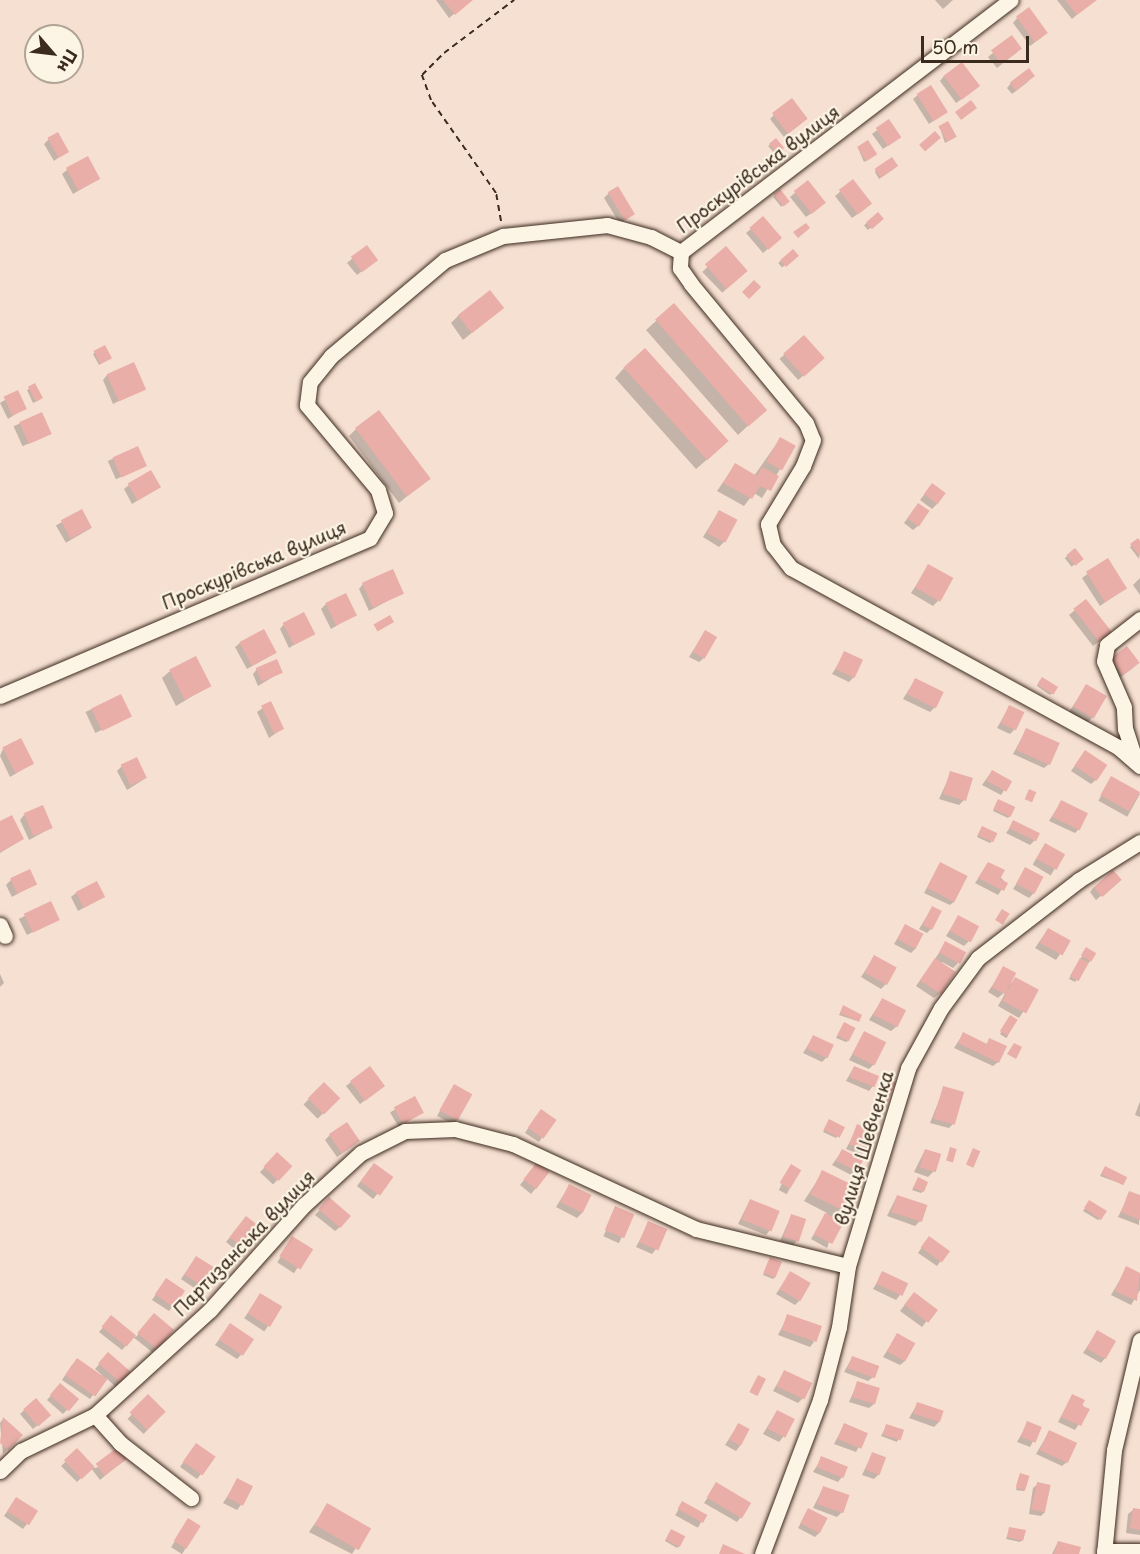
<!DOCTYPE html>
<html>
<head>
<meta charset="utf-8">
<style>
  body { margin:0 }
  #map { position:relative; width:1140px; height:1554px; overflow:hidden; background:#f6e0d2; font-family:"Playpen Sans",sans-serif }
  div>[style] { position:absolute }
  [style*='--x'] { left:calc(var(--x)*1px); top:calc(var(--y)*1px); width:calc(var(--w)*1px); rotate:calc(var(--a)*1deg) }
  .shadow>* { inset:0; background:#0003; transform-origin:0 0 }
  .building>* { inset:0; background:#e9aea7; transform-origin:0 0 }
  .path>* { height:2px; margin-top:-1px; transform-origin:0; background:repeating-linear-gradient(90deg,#3b2a1e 0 6px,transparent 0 10.5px) }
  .roads { filter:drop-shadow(0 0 2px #3b2a1e) drop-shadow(0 0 2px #3b2a1e) }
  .minor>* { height:15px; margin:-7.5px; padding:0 7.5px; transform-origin:7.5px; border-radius:7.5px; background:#fcf5e5 }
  span { translate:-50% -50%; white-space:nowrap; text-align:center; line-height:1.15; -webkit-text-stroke:4.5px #fcf5e5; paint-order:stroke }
  .street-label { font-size:18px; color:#3b2a1e }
  .north { position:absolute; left:24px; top:24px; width:60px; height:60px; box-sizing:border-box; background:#fcf5e5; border:2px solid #afa495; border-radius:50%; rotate:118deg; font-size:16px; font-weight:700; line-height:24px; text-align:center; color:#3b2a1e }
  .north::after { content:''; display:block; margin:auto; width:21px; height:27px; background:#3b2a1e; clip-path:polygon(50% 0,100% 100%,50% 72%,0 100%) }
  .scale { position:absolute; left:921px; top:36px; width:108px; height:27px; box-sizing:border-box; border:3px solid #3b2a1e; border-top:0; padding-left:8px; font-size:18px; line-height:21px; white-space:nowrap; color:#3b2a1e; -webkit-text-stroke:4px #fcf5e5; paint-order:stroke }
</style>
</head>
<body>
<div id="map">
  <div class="shadow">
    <i style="clip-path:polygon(436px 0,471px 0,449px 18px)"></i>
    <i style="clip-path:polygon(935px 0,953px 0,943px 9px)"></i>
    <i style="clip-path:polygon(1057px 0,1094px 0,1072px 19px)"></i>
    <i style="clip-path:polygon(1017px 18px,1042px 37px,1030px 46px,1013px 23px)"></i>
    <i style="clip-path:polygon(1012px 38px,1016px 53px,997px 68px,988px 57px)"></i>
    <i style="clip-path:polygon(944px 76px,973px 91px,956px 103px,940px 81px)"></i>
    <i style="clip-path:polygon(1029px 81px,1012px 94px,1007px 88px,1011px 83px)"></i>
    <i style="clip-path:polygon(918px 95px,946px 112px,929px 124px,913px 99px)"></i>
    <i style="clip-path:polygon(774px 115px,802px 123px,784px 137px,770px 119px)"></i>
    <i style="clip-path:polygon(889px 121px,895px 141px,883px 149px,872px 134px)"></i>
    <i style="clip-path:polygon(940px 128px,953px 138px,945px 143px)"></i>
    <i style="clip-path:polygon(49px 139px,67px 151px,54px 161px,44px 144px)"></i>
    <i style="left:775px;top:140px;width:11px;height:9px;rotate:49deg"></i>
    <i style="clip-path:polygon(858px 148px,873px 156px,864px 162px)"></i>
    <i style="clip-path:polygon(895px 168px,879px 179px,875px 172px,876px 170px)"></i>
    <i style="clip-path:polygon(67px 170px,98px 179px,73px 194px,62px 174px)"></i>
    <i style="clip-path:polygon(853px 181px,866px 208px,852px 218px,835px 196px)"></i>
    <i style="clip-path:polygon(808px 182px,820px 207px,806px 217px,790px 197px)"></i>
    <i style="left:780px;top:191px;width:13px;height:9px;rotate:51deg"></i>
    <i style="clip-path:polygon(609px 193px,633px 214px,620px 224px,604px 198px)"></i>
    <i style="left:878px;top:214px;width:6px;height:18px;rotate:51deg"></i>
    <i style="clip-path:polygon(751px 229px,775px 243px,763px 253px,746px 233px)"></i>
    <i style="clip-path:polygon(366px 247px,374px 262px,357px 275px,347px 263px)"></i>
    <i style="left:726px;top:249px;width:29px;height:33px;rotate:46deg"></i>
    <i style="left:793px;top:251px;width:6px;height:19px;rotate:51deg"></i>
    <i style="clip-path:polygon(674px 305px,755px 419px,738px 435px,646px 330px)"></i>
    <i style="clip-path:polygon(502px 308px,463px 340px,451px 323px,458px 316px)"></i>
    <i style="left:804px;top:337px;width:28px;height:33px;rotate:48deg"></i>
    <i style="clip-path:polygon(104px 347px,108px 359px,99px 365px,93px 354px)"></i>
    <i style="clip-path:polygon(624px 368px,717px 451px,696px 469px,615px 378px)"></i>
    <i style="clip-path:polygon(107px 375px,144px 388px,113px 404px,103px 380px)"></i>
    <i style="clip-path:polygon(35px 385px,39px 400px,33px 403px,27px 390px)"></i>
    <i style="clip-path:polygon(18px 392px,25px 408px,8px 419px,0 403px)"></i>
    <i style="left:41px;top:414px;width:22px;height:30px;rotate:66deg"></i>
    <i style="clip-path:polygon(356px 429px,429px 478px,399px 503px,349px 436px)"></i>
    <i style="clip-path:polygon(780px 439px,794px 447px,762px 498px,754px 493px,744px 506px,717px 491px,735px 465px,754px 476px)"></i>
    <i style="left:137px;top:448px;width:20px;height:32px;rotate:66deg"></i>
    <i style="clip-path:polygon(129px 485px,159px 487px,132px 504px,124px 489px)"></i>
    <i style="clip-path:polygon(932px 485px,937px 504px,932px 509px,920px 500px)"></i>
    <i style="clip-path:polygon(914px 509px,918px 526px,913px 530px,904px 523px)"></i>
    <i style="left:81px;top:511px;width:20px;height:29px;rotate:60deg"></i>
    <i style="clip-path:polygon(719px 511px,724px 542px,719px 547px,703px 537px)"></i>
    <i style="clip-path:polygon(1138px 540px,1140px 543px,1139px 559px,1130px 547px)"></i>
    <i style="left:1075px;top:550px;width:11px;height:13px;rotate:52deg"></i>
    <i style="clip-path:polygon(1107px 560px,1120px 592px,1100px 606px,1082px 578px)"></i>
    <i style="clip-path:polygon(929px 566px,938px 601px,933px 606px,911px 593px)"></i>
    <i style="clip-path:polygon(1140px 578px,1140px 595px,1133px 585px)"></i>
    <i style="clip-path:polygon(363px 584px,402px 593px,369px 611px,359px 589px)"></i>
    <i style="clip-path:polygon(1086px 601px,1105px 637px,1093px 646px,1069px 615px)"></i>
    <i style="clip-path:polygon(326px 604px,355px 615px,331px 629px,321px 609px)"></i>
    <i style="clip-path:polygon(284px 624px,313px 633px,289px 648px,280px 629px)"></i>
    <i style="clip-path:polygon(705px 632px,704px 658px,699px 662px,689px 657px)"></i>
    <i style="clip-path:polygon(240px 643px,275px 653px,247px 669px,235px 647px)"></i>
    <i style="clip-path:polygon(845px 653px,854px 677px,849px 682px,832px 674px)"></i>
    <i style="clip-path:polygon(1111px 659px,1133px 668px,1118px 679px)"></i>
    <i style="clip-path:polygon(257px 669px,281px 672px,258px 686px,253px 674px)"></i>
    <i style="clip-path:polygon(170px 671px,209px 686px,176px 706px,162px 678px)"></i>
    <i style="clip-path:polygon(915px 680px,935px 707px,930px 712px,903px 699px)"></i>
    <i style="clip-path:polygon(1040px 680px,1052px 693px,1050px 695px,1037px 686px)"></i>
    <i style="clip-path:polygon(1086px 686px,1092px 718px,1087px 723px,1069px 712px)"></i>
    <i style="left:120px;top:696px;width:23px;height:38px;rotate:65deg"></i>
    <i style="clip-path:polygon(270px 703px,282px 729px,269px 738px,257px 712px)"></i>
    <i style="clip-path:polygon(1009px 707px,1015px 729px,1010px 734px,997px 728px)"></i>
    <i style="clip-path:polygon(1026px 730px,1049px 764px,1044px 768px,1013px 754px)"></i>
    <i style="clip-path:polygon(3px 749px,32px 764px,10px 777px,0 756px)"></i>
    <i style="clip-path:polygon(1085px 752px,1096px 780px,1091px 784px,1071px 771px)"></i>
    <i style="clip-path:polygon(122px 766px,146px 778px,127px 790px,117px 771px)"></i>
    <i style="clip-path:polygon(992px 771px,1010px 781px,1001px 795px,982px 785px)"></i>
    <i style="clip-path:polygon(951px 773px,964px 800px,959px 805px,939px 799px)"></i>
    <i style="left:1111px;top:778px;width:33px;height:26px;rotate:29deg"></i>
    <i style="clip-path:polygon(998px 801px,1010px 816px,1008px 818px,993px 811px)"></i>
    <i style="clip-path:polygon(1061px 802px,1079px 829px,1075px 833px,1049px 821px)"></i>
    <i style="clip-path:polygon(24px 815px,51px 828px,29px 840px,20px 820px)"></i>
    <i style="clip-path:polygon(1014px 822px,1035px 840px,1030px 845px,1006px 833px)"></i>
    <i style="clip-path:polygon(0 823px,23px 839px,0 853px)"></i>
    <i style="clip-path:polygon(981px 829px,992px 841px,990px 843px,977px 837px)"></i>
    <i style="left:1045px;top:844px;width:21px;height:24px;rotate:31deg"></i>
    <i style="clip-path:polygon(940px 864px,955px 901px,950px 905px,924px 893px)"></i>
    <i style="clip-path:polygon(988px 864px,1006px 883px,998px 895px,975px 883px)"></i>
    <i style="clip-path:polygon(1026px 869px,1034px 893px,1029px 898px,1013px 889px)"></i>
    <i style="clip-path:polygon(11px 880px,35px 884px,12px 897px,6px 885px)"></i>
    <i style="clip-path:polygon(1115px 884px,1096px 900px,1090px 892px,1094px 887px)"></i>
    <i style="clip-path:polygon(76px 893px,103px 897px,78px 911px,71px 897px)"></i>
    <i style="left:50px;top:903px;width:18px;height:35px;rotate:63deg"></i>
    <i style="clip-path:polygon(932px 908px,931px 929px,927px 933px,919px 929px)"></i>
    <i style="clip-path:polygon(958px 917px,969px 941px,964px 946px,946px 936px)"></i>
    <i style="clip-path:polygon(905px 926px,916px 948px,911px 953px,894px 944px)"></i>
    <i style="clip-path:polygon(1048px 929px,1069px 941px,1056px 960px,1035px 948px)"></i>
    <i style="clip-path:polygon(946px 943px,958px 963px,953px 968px,942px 962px,939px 994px,934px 998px,916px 986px)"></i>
    <i style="clip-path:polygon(1085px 951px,1090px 961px,1075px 982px,1069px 979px)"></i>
    <i style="clip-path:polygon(874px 957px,886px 984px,881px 989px,861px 977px)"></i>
    <i style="clip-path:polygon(1004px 968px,1007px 987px,1015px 979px,1037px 991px,1019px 1018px,998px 1006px,1007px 990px,998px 998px,988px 992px)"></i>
    <i style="clip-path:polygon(0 974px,4px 983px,0 987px)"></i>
    <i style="clip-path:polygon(882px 1000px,896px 1027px,891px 1031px,869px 1020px)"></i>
    <i style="clip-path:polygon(842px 1009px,857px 1021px,839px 1015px)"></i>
    <i style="clip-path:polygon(1009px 1019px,1008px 1036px,1006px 1038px,1000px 1034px)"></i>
    <i style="clip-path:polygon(843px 1025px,848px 1041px,846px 1042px,836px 1038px)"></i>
    <i style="clip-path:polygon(864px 1033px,874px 1064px,869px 1069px,849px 1060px)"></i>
    <i style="clip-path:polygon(963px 1034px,985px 1045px,990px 1040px,998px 1062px,993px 1066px,954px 1048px)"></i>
    <i style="clip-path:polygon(813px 1037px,827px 1057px,822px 1062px,803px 1053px)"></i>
    <i style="clip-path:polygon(854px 1067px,873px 1086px,869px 1091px,846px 1081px)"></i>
    <i style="left:884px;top:1079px;width:11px;height:31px;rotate:22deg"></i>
    <i style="clip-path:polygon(351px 1082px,379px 1090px,360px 1104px,346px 1086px)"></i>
    <i style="left:324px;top:1084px;width:20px;height:29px;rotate:45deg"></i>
    <i style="clip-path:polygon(454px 1086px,458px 1119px,453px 1124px,437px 1116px)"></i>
    <i style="clip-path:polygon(944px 1088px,953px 1124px,949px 1128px,930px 1123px)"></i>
    <i style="left:414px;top:1098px;width:17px;height:28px;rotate:59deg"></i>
    <i style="clip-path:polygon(1140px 1101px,1140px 1117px,1135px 1115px)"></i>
    <i style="clip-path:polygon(536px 1116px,555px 1120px,539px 1142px,525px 1133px)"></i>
    <i style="clip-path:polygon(828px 1122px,843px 1127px,836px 1138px,823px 1132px)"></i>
    <i style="clip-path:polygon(858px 1126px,866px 1150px,861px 1155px,846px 1149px)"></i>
    <i style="clip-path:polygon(330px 1135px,354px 1145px,337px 1157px,325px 1140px)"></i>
    <i style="clip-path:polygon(925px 1150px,933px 1172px,928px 1177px,914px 1172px)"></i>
    <i style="clip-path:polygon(842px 1151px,855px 1171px,851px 1175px,832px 1165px)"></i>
    <i style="left:277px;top:1154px;width:18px;height:25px;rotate:43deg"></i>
    <i style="left:791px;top:1166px;width:9px;height:27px;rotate:27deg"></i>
    <i style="clip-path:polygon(370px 1169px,391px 1178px,373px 1199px,357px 1186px)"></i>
    <i style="clip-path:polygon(533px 1169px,548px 1173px,531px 1194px,520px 1185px)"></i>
    <i style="clip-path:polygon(1104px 1169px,1122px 1184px,1100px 1176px)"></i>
    <i style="clip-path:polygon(823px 1172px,845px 1211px,836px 1221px,827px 1248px,811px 1239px,827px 1213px,804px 1201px)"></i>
    <i style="clip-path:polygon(918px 1179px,923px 1191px,921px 1193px,912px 1190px)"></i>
    <i style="clip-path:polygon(569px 1186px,582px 1213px,577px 1218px,556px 1207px)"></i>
    <i style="clip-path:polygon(1130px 1193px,1140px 1197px,1139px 1225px,1118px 1217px)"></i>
    <i style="clip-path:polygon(897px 1196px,920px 1221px,915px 1226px,887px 1216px)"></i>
    <i style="clip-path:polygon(750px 1200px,770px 1230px,766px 1235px,738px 1224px)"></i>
    <i style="clip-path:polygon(325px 1204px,340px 1227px,335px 1231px,315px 1215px)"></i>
    <i style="clip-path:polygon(1088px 1204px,1100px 1219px,1098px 1220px,1083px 1211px)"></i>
    <i style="left:616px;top:1208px;width:17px;height:31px;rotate:24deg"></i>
    <i style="clip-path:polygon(791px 1216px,798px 1240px,793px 1245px,780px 1241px)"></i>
    <i style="clip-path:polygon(242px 1223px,242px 1247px,237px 1251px,226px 1242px)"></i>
    <i style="clip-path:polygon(649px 1223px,656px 1249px,652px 1254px,636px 1247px)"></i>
    <i style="left:293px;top:1238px;width:20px;height:29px;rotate:33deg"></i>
    <i style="clip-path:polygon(925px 1243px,948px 1251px,937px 1266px,918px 1253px)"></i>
    <i style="clip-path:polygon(770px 1259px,775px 1277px,773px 1279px,763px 1275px)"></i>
    <i style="clip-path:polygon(192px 1263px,216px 1271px,200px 1292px,181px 1279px)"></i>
    <i style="clip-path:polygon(1127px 1268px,1140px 1274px,1140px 1290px,1131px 1305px,1111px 1295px)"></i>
    <i style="clip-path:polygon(790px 1273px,800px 1300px,795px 1305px,776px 1294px)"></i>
    <i style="clip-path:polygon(883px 1273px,900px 1295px,896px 1300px,873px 1289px)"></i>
    <i style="clip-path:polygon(162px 1285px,183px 1291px,169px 1311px,152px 1300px)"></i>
    <i style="left:260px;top:1294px;width:24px;height:29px;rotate:33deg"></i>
    <i style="clip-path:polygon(910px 1298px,935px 1310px,922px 1327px,900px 1311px)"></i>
    <i style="clip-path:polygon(788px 1316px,814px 1342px,810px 1347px,778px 1335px)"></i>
    <i style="clip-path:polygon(112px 1317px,136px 1337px,149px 1320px,157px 1348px,152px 1352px,133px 1337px,122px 1350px,99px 1332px)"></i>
    <i style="clip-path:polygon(230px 1325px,241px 1355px,237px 1359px,215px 1345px)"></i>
    <i style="clip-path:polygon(1097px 1332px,1105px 1358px,1101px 1363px,1083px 1353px)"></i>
    <i style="clip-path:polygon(897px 1335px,905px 1361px,900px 1365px,883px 1357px)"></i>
    <i style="clip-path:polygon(108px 1354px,129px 1372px,116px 1387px,106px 1378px,90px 1399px,62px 1380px,72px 1365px,103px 1376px,95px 1369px)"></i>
    <i style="clip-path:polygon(852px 1358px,873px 1377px,868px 1381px,844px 1372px)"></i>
    <i style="clip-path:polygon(784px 1372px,803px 1398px,798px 1403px,773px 1391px)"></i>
    <i style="clip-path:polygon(858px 1382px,874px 1404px,869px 1408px,849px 1402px)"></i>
    <i style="clip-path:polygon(56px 1390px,67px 1410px,63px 1414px,47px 1400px)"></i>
    <i style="clip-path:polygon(1072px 1396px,1088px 1410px,1075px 1430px,1058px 1422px)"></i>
    <i style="left:148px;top:1397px;width:22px;height:30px;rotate:43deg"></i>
    <i style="clip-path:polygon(35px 1400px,44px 1420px,33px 1429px,20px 1414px)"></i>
    <i style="clip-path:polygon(918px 1403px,939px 1422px,934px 1427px,909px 1418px)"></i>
    <i style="clip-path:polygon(777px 1411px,783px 1437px,779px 1442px,763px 1434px)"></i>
    <i style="clip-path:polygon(3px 1419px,20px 1435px,3px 1454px,0 1423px)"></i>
    <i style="clip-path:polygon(1028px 1423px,1040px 1428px,1030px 1447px,1017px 1442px)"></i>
    <i style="clip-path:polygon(738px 1425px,740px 1446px,736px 1451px,725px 1445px)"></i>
    <i style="clip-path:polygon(844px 1425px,866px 1434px,856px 1452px,834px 1444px)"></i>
    <i style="clip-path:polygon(887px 1425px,902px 1431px,897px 1442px,881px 1436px)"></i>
    <i style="clip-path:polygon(1049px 1432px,1067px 1462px,1062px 1466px,1036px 1454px)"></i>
    <i style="clip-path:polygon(192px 1450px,214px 1457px,197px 1479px,180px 1467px)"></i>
    <i style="clip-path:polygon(77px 1451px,94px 1468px,120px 1463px,100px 1480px,91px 1468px,77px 1482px,61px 1466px)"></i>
    <i style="clip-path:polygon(872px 1454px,879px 1474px,874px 1479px,862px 1475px)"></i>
    <i style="clip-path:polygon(822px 1458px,842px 1477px,838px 1482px,813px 1472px)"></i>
    <i style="clip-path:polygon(1021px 1475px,1025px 1490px,1024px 1491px,1016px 1490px)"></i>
    <i style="clip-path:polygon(238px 1480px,241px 1505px,237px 1510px,223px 1503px)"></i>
    <i style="clip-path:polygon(717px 1484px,741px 1517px,737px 1522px,704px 1503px)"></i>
    <i style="clip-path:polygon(1038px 1484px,1045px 1512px,1041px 1516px,1029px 1514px,1033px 1488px)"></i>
    <i style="clip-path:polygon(823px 1488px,842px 1512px,837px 1517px,813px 1508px)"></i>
    <i style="left:682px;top:1503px;width:26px;height:14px;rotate:29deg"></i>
    <i style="clip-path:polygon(12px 1504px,36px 1512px,23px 1529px,4px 1516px)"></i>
    <i style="clip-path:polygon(328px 1505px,369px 1528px,352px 1554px,309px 1532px)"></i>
    <i style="clip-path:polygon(808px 1510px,820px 1532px,815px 1537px,798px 1528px)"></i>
    <i style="clip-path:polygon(1133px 1510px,1140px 1511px,1140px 1535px,1126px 1533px,1128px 1514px)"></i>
    <i style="left:188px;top:1520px;width:13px;height:32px;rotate:32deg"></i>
    <i style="clip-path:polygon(1010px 1528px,1022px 1540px,1020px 1542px,1006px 1539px)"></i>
    <i style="clip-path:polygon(669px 1533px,679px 1546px,677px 1548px,665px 1541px)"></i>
    <i style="clip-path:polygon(1058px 1542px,1077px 1554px,1052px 1554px)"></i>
  </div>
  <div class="building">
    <i style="clip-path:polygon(443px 0,473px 0,455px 15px)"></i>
    <i style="clip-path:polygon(1065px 0,1097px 0,1077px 15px)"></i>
    <i style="left:1029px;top:7px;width:32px;height:16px;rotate:54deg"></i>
    <i style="left:1012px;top:35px;width:17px;height:26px;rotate:54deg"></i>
    <i style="left:962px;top:62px;width:30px;height:23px;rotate:53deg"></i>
    <i style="left:1029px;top:68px;width:10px;height:24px;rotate:53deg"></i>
    <i style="left:931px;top:85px;width:32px;height:17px;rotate:58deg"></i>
    <i style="left:792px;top:98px;width:26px;height:25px;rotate:53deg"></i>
    <i style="left:971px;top:100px;width:10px;height:20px;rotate:53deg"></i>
    <i style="left:889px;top:119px;width:22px;height:16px;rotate:56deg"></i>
    <i style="left:948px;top:121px;width:18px;height:11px;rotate:61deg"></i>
    <i style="left:935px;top:131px;width:9px;height:21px;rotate:49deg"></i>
    <i style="left:58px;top:132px;width:23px;height:12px;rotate:61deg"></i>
    <i style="left:776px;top:138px;width:13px;height:9px;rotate:51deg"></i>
    <i style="left:868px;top:140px;width:17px;height:13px;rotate:57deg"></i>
    <i style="left:88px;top:156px;width:26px;height:25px;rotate:62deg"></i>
    <i style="left:892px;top:157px;width:11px;height:21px;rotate:56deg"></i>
    <i style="left:853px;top:179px;width:31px;height:18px;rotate:52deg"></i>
    <i style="left:808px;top:180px;width:29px;height:18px;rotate:52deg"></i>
    <i style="left:618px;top:186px;width:33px;height:12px;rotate:59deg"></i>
    <i style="left:780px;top:189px;width:16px;height:8px;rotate:52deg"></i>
    <i style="left:878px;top:212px;width:9px;height:16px;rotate:49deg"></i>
    <i style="left:763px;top:216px;width:29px;height:18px;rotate:49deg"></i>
    <i style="clip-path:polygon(806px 223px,810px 228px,798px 238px,793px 232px)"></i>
    <i style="left:367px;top:245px;width:19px;height:20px;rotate:54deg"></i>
    <i style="left:726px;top:246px;width:33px;height:28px;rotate:49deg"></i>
    <i style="left:793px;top:249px;width:9px;height:17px;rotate:49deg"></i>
    <i style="left:754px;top:280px;width:10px;height:17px;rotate:45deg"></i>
    <i style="left:490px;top:290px;width:23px;height:41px;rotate:52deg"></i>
    <i style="left:674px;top:303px;width:142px;height:25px;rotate:49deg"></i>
    <i style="left:804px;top:335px;width:31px;height:28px;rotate:48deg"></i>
    <i style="left:105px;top:345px;width:15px;height:13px;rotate:62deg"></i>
    <i style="left:645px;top:348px;width:125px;height:29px;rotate:48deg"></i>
    <i style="left:134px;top:362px;width:30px;height:30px;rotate:66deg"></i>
    <i style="left:35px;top:383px;width:17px;height:8px;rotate:62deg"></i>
    <i style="left:18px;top:390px;width:21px;height:16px;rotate:65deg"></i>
    <i style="left:379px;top:410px;width:86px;height:30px;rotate:53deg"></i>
    <i style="left:42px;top:412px;width:24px;height:25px;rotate:66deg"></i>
    <i style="left:780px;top:437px;width:18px;height:28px;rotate:29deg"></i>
    <i style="left:138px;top:446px;width:22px;height:28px;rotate:66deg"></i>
    <i style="clip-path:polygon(735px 463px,757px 476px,762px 467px,779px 476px,771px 491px,760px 486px,752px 499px,723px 483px)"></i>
    <i style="left:151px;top:470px;width:20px;height:27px;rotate:60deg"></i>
    <i style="left:932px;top:483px;width:17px;height:14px;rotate:36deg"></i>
    <i style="left:918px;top:503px;width:14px;height:19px;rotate:34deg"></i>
    <i style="left:82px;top:509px;width:21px;height:24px;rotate:62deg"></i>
    <i style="left:719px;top:510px;width:21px;height:26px;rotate:28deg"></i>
    <i style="clip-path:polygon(1138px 538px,1140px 541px,1140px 556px,1130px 544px)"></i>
    <i style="left:1075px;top:548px;width:14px;height:11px;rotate:51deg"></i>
    <i style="left:1108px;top:558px;width:36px;height:26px;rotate:58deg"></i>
    <i style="left:928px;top:564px;width:29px;height:27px;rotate:29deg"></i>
    <i style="left:393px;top:569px;width:27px;height:34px;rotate:66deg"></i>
    <i style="left:346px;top:593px;width:25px;height:23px;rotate:64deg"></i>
    <i style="left:1086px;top:599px;width:42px;height:16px;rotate:52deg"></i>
    <i style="left:304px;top:612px;width:25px;height:24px;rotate:63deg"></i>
    <i style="left:390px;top:615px;width:8px;height:19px;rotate:60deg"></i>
    <i style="left:264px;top:629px;width:27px;height:28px;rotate:62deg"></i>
    <i style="left:705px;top:630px;width:14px;height:25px;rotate:30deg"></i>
    <i style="left:1127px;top:646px;width:21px;height:21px;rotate:53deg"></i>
    <i style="left:844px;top:651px;width:21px;height:20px;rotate:25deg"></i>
    <i style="left:196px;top:656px;width:34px;height:30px;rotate:63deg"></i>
    <i style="left:277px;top:659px;width:15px;height:23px;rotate:67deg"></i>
    <i style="left:1042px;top:677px;width:19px;height:9px;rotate:32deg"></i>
    <i style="left:915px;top:678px;width:32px;height:18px;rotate:26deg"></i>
    <i style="left:1086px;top:684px;width:24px;height:26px;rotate:30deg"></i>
    <i style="left:121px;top:694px;width:25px;height:33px;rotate:64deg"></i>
    <i style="left:271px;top:701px;width:31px;height:11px;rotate:65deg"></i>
    <i style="left:1009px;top:705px;width:17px;height:20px;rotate:25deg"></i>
    <i style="left:1026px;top:728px;width:37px;height:24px;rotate:24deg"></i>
    <i style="left:21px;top:738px;width:29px;height:21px;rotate:63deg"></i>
    <i style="left:1085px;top:750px;width:27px;height:19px;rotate:34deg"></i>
    <i style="left:137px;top:757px;width:23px;height:18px;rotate:65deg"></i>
    <i style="left:992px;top:770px;width:23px;height:12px;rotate:29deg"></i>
    <i style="left:950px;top:771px;width:24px;height:24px;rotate:17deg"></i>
    <i style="left:1111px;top:776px;width:33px;height:22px;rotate:29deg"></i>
    <i style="left:1029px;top:789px;width:8px;height:11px;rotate:23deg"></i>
    <i style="left:998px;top:799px;width:19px;height:11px;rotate:25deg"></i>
    <i style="left:1061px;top:800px;width:30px;height:19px;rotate:26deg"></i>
    <i style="left:43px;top:805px;width:25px;height:21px;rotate:67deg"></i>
    <i style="clip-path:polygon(12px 815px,24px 839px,0 852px,0 821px)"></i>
    <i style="left:1013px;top:820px;width:30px;height:9px;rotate:26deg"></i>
    <i style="left:982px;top:826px;width:17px;height:10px;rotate:25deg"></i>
    <i style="left:1045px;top:843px;width:23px;height:18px;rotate:29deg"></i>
    <i style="left:940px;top:862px;width:31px;height:29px;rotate:27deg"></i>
    <i style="clip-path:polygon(988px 862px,1005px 870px,1000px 879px,1008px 883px,1004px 891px,978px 878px)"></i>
    <i style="left:1025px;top:867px;width:21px;height:19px;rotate:28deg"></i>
    <i style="left:30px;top:869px;width:17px;height:22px;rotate:65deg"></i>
    <i style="left:1113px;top:870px;width:13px;height:26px;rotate:48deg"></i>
    <i style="left:97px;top:881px;width:18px;height:24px;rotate:63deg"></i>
    <i style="left:51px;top:901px;width:21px;height:30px;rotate:65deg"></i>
    <i style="left:932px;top:906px;width:11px;height:21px;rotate:27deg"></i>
    <i style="left:1002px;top:909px;width:9px;height:13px;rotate:32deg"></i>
    <i style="left:958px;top:915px;width:24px;height:18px;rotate:28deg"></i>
    <i style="left:905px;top:924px;width:21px;height:17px;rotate:28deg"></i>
    <i style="left:1048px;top:928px;width:26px;height:17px;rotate:29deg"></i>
    <i style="left:945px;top:941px;width:24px;height:13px;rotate:28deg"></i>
    <i style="left:1086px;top:947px;width:12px;height:10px;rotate:31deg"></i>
    <i style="left:874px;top:955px;width:26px;height:20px;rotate:29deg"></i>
    <i style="left:935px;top:958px;width:25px;height:27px;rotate:34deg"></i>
    <i style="left:1080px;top:958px;width:10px;height:21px;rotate:29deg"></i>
    <i style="left:1003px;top:966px;width:15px;height:24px;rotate:28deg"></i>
    <i style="left:1015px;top:977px;width:27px;height:27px;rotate:28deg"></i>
    <i style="left:882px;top:998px;width:27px;height:19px;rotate:27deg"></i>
    <i style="clip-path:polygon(843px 1005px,862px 1015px,859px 1022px,840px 1013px)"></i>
    <i style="left:1010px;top:1015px;width:9px;height:19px;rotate:32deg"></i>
    <i style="left:844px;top:1022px;width:13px;height:15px;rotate:27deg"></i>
    <i style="left:864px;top:1031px;width:25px;height:26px;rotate:27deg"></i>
    <i style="clip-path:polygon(963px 1032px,987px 1044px,989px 1038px,1007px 1046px,999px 1063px,958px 1043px)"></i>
    <i style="left:813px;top:1035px;width:23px;height:15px;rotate:25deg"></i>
    <i style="clip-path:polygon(1014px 1043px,1022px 1047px,1016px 1059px,1007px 1054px)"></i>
    <i style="left:370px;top:1066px;width:25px;height:25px;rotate:53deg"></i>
    <i style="left:854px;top:1066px;width:27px;height:12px;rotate:22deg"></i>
    <i style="left:884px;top:1077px;width:13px;height:26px;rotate:23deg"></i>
    <i style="left:324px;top:1082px;width:23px;height:23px;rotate:45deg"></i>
    <i style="left:454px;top:1084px;width:21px;height:30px;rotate:29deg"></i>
    <i style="left:943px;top:1086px;width:22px;height:34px;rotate:16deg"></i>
    <i style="left:415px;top:1096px;width:19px;height:24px;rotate:62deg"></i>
    <i style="left:541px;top:1109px;width:19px;height:23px;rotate:35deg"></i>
    <i style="left:829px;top:1119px;width:18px;height:12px;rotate:27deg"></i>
    <i style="left:347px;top:1122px;width:23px;height:22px;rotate:56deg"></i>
    <i style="left:857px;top:1124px;width:19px;height:22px;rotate:21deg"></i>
    <i style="left:950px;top:1147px;width:7px;height:14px;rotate:16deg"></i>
    <i style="left:973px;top:1148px;width:8px;height:18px;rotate:23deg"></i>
    <i style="left:842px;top:1149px;width:24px;height:13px;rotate:28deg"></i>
    <i style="left:925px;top:1149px;width:17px;height:19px;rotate:17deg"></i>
    <i style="left:277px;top:1152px;width:21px;height:20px;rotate:43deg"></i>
    <i style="left:537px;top:1162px;width:16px;height:22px;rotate:38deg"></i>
    <i style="left:374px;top:1163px;width:24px;height:23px;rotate:36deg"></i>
    <i style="left:791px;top:1164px;width:12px;height:22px;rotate:31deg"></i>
    <i style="left:1105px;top:1166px;width:25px;height:9px;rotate:27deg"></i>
    <i style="left:822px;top:1170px;width:41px;height:27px;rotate:26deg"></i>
    <i style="clip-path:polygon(918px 1177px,928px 1182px,924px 1192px,913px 1188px)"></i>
    <i style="left:569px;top:1184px;width:25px;height:20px;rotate:26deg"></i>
    <i style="clip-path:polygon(1129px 1191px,1140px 1195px,1140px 1220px,1121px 1212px)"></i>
    <i style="left:897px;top:1195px;width:32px;height:18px;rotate:18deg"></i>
    <i style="left:329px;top:1197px;width:29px;height:16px;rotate:41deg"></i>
    <i style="left:750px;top:1199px;width:32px;height:22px;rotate:22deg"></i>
    <i style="clip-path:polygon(1089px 1200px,1107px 1211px,1101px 1220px,1084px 1208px)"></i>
    <i style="left:615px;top:1206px;width:21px;height:26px;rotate:23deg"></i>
    <i style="left:825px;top:1213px;width:21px;height:24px;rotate:28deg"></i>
    <i style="left:791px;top:1214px;width:16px;height:24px;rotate:18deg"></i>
    <i style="left:246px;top:1216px;width:18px;height:27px;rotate:38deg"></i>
    <i style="left:648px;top:1221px;width:21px;height:23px;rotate:23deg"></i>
    <i style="left:292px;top:1236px;width:25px;height:24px;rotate:32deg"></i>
    <i style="left:929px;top:1236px;width:26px;height:14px;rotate:36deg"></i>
    <i style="left:196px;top:1256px;width:26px;height:22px;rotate:32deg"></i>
    <i style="left:770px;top:1257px;width:13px;height:17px;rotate:23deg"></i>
    <i style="clip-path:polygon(1126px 1266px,1140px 1273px,1137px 1301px,1115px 1291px)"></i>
    <i style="left:790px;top:1271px;width:24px;height:21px;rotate:30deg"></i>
    <i style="left:882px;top:1271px;width:29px;height:14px;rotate:25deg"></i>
    <i style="left:166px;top:1278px;width:23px;height:20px;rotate:34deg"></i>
    <i style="left:914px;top:1292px;width:30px;height:16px;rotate:37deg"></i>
    <i style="left:260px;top:1293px;width:26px;height:24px;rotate:31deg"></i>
    <i style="left:154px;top:1313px;width:26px;height:26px;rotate:40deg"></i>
    <i style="left:787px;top:1314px;width:37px;height:17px;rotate:19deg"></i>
    <i style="left:111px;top:1315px;width:32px;height:15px;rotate:39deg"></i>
    <i style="left:230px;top:1323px;width:29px;height:20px;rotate:34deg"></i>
    <i style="left:1097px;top:1330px;width:22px;height:21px;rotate:30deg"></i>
    <i style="left:897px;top:1333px;width:21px;height:21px;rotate:29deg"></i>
    <i style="left:108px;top:1352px;width:30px;height:15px;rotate:41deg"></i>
    <i style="left:852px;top:1356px;width:29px;height:13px;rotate:20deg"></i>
    <i style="left:77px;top:1358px;width:37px;height:21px;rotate:35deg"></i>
    <i style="left:784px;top:1370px;width:31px;height:18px;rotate:25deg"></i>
    <i style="left:758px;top:1375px;width:9px;height:19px;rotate:27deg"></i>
    <i style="left:857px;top:1381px;width:24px;height:17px;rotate:17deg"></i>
    <i style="left:60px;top:1383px;width:25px;height:16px;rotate:40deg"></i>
    <i style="left:148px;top:1394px;width:25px;height:26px;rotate:45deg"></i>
    <i style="clip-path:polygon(1072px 1394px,1085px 1400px,1082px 1406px,1090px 1409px,1081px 1426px,1061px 1417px)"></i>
    <i style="left:36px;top:1398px;width:23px;height:17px;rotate:49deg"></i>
    <i style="left:917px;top:1402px;width:28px;height:12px;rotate:18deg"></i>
    <i style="left:777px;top:1410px;width:20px;height:21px;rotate:27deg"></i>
    <i style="clip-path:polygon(3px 1417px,23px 1435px,8px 1450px,0 1443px)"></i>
    <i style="left:1027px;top:1421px;width:16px;height:17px;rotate:22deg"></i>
    <i style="left:738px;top:1423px;width:13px;height:19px;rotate:27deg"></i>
    <i style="left:844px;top:1423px;width:26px;height:17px;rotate:23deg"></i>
    <i style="left:886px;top:1424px;width:19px;height:11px;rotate:18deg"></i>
    <i style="left:1049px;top:1430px;width:31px;height:22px;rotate:25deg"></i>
    <i style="left:196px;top:1443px;width:24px;height:23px;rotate:35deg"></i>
    <i style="left:118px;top:1447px;width:15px;height:28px;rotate:53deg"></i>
    <i style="left:77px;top:1448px;width:26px;height:18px;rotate:47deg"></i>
    <i style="left:872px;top:1452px;width:15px;height:19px;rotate:20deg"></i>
    <i style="left:821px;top:1456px;width:29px;height:12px;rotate:22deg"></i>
    <i style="left:1020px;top:1473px;width:10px;height:15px;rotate:17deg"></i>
    <i style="left:237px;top:1478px;width:18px;height:22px;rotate:27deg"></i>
    <i style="left:716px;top:1482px;width:41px;height:18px;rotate:31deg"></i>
    <i style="left:1037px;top:1482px;width:14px;height:28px;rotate:12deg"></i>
    <i style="left:823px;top:1486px;width:28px;height:19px;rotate:19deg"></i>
    <i style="left:16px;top:1497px;width:26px;height:17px;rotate:32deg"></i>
    <i style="left:682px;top:1501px;width:29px;height:9px;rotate:29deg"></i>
    <i style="left:327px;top:1503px;width:51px;height:25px;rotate:30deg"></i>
    <i style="left:808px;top:1508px;width:22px;height:17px;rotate:27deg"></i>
    <i style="clip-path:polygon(1133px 1508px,1140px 1509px,1140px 1530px,1130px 1528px)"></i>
    <i style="left:188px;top:1518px;width:15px;height:27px;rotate:32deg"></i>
    <i style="clip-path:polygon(1009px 1527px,1026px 1530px,1023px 1541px,1007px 1537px)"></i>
    <i style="left:671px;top:1529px;width:16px;height:12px;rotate:27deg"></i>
    <i style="clip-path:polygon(1058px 1541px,1081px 1547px,1079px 1554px,1054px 1554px)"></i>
    <i style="clip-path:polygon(723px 1544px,745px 1554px,719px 1554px)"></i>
  </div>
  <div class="path">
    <i style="--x:501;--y:221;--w:28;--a:-100"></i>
    <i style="--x:496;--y:193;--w:113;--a:-125"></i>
    <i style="--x:431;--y:100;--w:27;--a:-110"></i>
    <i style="--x:422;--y:75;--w:31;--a:-45"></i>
    <i style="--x:444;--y:53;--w:88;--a:-37.1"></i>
  </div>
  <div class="roads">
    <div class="minor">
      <i style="--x:681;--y:252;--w:16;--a:94"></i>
      <i style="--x:680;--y:268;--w:19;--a:55"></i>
      <i style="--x:691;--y:284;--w:180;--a:50.4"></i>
      <i style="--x:806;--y:423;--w:18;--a:68"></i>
      <i style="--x:813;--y:440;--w:28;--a:111"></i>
      <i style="--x:803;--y:466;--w:68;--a:121.1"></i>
      <i style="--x:768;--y:524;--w:22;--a:77"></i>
      <i style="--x:773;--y:545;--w:29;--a:52"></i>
      <i style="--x:791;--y:568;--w:373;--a:28.7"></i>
      <i style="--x:1118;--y:747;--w:29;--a:41"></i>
      <i style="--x:0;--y:696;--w:402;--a:-23.1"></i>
      <i style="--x:370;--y:538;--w:29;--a:-59"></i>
      <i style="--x:385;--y:513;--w:24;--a:-107"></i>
      <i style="--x:378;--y:490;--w:111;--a:-129.9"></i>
      <i style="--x:307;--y:405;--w:23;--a:-83"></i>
      <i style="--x:310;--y:382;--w:33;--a:-51"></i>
      <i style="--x:331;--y:356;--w:149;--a:-40.1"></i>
      <i style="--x:445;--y:260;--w:63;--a:-22.5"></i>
      <i style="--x:503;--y:236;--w:105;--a:-6"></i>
      <i style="--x:607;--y:225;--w:46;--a:15.3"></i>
      <i style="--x:651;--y:237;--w:34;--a:27"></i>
      <i style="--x:681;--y:252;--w:415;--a:-37.4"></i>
      <i style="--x:1136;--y:762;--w:35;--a:-108"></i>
      <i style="--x:1125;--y:729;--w:22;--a:-93"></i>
      <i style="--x:1124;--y:707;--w:50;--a:-113.5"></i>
      <i style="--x:1104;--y:661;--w:16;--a:-79"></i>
      <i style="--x:1107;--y:645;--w:42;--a:-38.2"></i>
      <i style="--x:0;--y:925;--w:12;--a:66"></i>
      <i style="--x:95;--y:1415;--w:38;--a:48"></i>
      <i style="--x:120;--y:1443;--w:90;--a:37.8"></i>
      <i style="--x:0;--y:1471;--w:29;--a:-44"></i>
      <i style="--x:21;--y:1451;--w:82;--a:-25.9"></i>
      <i style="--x:95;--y:1415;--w:156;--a:-42.4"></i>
      <i style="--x:210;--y:1310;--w:141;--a:-48.2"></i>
      <i style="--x:304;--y:1205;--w:77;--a:-42.4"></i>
      <i style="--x:361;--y:1153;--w:49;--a:-26.6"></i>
      <i style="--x:405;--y:1131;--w:50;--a:-2.3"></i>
      <i style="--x:455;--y:1129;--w:60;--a:14.5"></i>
      <i style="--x:513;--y:1144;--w:202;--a:24.9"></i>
      <i style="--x:696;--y:1229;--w:156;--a:13.7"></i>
      <i style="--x:1104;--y:1551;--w:36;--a:0"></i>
      <i style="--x:762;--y:1554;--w:165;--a:-69.4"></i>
      <i style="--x:820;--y:1400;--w:75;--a:-75.4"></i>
      <i style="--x:839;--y:1327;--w:62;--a:-81.6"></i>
      <i style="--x:848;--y:1266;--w:207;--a:-73.1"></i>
      <i style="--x:908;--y:1068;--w:68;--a:-61.2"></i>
      <i style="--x:941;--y:1008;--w:62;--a:-53.5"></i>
      <i style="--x:978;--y:958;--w:128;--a:-37.7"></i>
      <i style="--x:1079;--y:880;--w:72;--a:-31.9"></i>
      <i style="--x:1104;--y:1554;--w:104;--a:-84.5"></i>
      <i style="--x:1114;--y:1450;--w:113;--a:-76.7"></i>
    </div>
  </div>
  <div class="street-label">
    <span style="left:758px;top:169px;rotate:-37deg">Проскурівська вулиця</span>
    <span style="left:254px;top:565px;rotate:-23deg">Проскурівська вулиця</span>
    <span style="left:864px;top:1148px;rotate:-73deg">вулиця Шевченка</span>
    <span style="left:244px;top:1243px;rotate:-46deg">Партизанська вулиця</span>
  </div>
  <div class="north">Пн</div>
  <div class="scale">50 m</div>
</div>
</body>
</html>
